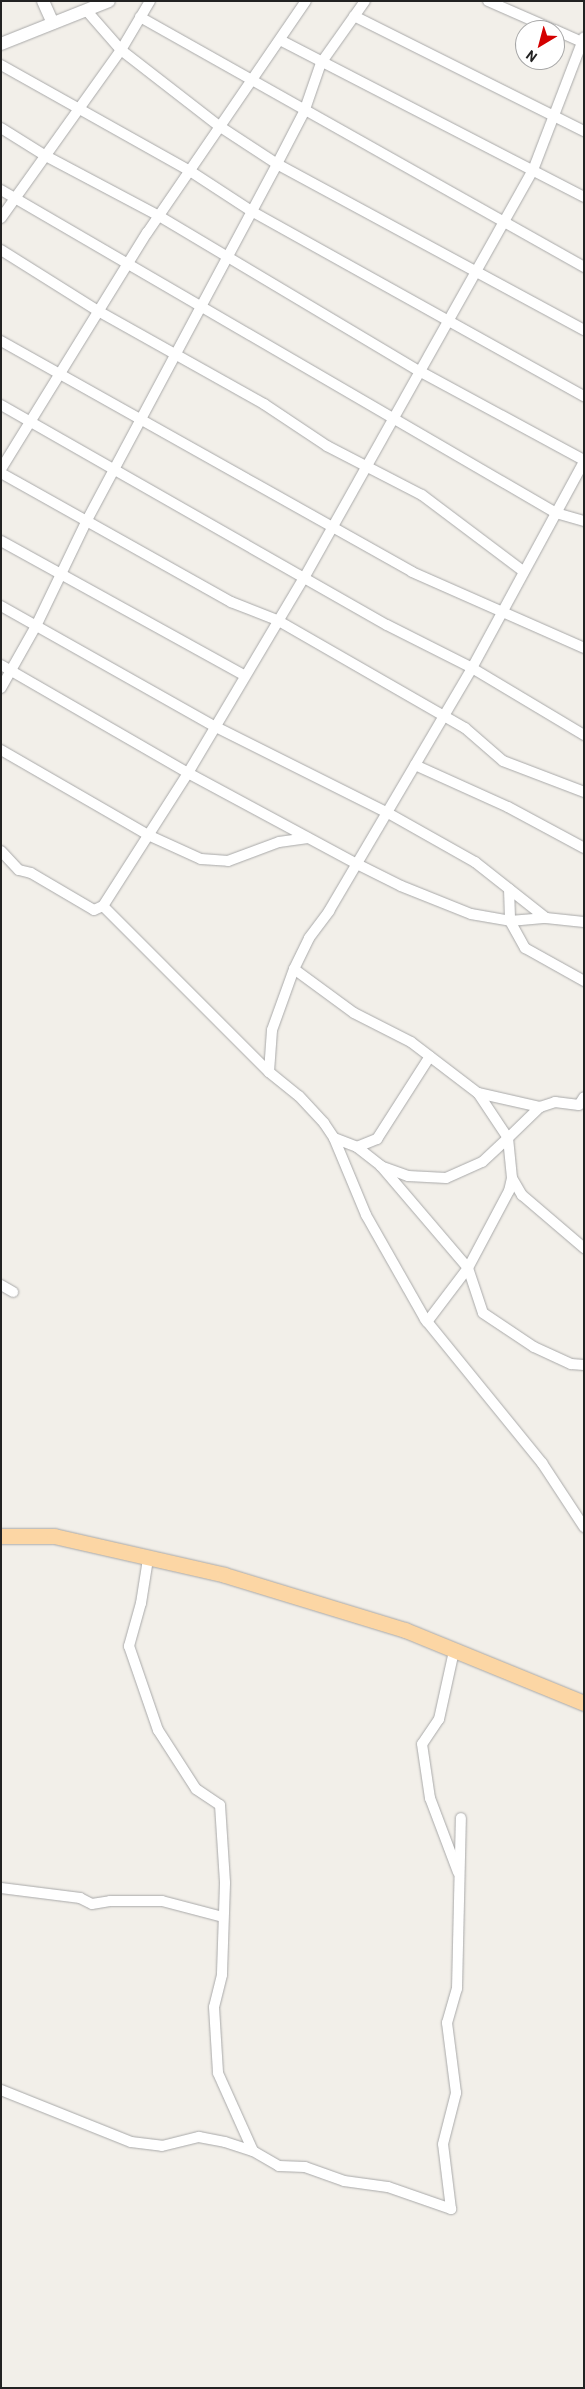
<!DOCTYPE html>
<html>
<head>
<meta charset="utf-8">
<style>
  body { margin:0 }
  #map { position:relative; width:585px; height:2389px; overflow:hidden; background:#f2efe9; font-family:Barlow,sans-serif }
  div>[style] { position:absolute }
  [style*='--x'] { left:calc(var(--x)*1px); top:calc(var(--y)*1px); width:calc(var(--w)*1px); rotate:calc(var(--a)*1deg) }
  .roads { filter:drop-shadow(0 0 1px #a9a9a9) drop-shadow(0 0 1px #a9a9a9) }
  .minor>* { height:10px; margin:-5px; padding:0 5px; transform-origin:5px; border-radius:5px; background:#fff }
  .tertiary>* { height:12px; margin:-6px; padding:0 6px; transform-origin:6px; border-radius:6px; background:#fff }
  .primary>* { height:15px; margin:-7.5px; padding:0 7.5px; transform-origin:7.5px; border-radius:7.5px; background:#fcd6a4 }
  span { translate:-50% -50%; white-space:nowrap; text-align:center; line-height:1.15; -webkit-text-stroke:4px #fff; paint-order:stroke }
  .frame { position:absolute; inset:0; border:2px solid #222; pointer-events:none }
  .north { position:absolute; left:515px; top:20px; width:50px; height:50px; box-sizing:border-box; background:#fff; border:1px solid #a7a7a7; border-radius:50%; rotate:217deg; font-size:14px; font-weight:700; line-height:20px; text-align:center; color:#222 }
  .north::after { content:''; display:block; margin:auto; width:18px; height:22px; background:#d40000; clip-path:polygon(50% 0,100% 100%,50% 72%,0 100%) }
</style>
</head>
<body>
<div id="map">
  <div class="roads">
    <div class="minor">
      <i style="--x:488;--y:1;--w:72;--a:23.7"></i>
      <i style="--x:86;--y:10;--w:53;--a:48.8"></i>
      <i style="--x:121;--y:50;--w:124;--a:37.8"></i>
      <i style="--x:219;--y:126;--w:69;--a:33.2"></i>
      <i style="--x:277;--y:164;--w:349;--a:28.4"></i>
      <i style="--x:354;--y:16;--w:257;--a:26.6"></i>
      <i style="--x:140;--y:17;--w:510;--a:29.38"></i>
      <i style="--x:555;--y:30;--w:32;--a:24"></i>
      <i style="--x:280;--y:40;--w:342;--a:27.3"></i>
      <i style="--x:1;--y:65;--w:217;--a:29.3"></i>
      <i style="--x:190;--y:171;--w:75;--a:33.1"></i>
      <i style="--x:253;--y:212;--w:379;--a:29.1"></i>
      <i style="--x:1;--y:128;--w:51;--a:32.1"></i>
      <i style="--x:44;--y:155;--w:130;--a:27.9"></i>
      <i style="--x:159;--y:216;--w:305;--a:30.8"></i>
      <i style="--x:421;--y:372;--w:185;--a:28.4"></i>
      <i style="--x:1;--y:190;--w:642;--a:30.2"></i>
      <i style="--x:556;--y:513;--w:29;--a:16"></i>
      <i style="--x:1;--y:218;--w:206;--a:-54.5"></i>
      <i style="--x:121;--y:50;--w:57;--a:-59.4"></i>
      <i style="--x:1;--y:250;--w:117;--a:32.1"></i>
      <i style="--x:100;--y:312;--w:188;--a:29.3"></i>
      <i style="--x:264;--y:404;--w:76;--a:33.7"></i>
      <i style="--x:327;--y:446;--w:107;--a:27.3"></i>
      <i style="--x:422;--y:495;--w:126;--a:37"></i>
      <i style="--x:1;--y:341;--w:471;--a:29.3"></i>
      <i style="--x:412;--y:572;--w:188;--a:23.8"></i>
      <i style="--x:1;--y:405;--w:444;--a:29.7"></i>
      <i style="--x:387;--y:625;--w:95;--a:26.8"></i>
      <i style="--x:472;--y:668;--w:131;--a:30.9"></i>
      <i style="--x:1;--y:469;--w:278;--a:-58.3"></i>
      <i style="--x:147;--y:233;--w:281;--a:-55.6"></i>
      <i style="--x:1;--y:473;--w:264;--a:29.3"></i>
      <i style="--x:231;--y:602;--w:49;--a:21.4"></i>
      <i style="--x:277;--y:620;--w:217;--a:29.9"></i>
      <i style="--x:465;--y:728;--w:50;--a:41"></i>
      <i style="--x:503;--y:761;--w:87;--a:20.9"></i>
      <i style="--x:1;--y:541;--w:277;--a:28.9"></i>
      <i style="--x:1;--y:606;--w:244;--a:29.4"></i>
      <i style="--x:214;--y:726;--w:195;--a:26.6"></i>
      <i style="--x:388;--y:813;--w:100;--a:29.4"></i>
      <i style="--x:475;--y:862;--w:90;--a:38.3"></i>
      <i style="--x:546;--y:918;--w:38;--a:6"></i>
      <i style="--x:1;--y:665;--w:216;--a:30"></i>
      <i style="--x:188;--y:773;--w:190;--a:28.3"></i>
      <i style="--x:355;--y:863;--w:51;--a:26.6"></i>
      <i style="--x:401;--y:886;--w:75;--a:21.8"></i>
      <i style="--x:471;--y:914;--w:40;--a:10"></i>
      <i style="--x:510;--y:921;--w:31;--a:61"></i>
      <i style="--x:525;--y:948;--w:68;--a:29.2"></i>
      <i style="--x:1;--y:688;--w:71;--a:-60.6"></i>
      <i style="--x:36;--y:626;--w:115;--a:-64.3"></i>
      <i style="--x:86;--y:522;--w:406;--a:-61.9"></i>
      <i style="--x:277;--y:164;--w:59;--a:-62.6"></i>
      <i style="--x:304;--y:112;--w:52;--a:-70.9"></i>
      <i style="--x:321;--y:63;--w:76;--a:-54.6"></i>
      <i style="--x:1;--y:750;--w:170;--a:30"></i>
      <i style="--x:148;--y:835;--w:58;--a:24.4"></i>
      <i style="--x:201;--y:859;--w:27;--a:4"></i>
      <i style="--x:228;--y:861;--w:54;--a:-20.4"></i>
      <i style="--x:279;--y:842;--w:29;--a:-8"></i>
      <i style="--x:415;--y:765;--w:102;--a:24.3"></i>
      <i style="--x:508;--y:807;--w:86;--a:28.3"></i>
      <i style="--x:1;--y:851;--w:26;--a:47"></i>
      <i style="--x:19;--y:870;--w:12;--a:14"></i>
      <i style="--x:31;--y:873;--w:73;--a:30.4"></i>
      <i style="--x:94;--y:910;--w:10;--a:-24"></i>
      <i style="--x:103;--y:906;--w:158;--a:-57.4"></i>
      <i style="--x:188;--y:773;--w:227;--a:-59.3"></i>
      <i style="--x:304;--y:578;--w:468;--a:-60.7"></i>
      <i style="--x:533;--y:170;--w:142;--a:-69"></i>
      <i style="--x:509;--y:889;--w:32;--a:88"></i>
      <i style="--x:510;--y:921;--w:36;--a:-5"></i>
      <i style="--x:103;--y:906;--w:235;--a:45"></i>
      <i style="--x:269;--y:1072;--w:38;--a:39"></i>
      <i style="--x:299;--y:1096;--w:37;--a:47"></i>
      <i style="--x:324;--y:1123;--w:18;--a:56"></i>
      <i style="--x:334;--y:1138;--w:83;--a:67.4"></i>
      <i style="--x:366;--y:1215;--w:120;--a:60.4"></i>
      <i style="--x:425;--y:1319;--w:186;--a:50.9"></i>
      <i style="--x:542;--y:1463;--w:77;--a:56.7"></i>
      <i style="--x:294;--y:969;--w:74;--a:36.3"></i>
      <i style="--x:354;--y:1013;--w:64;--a:27"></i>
      <i style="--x:411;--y:1042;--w:84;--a:37.3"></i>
      <i style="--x:478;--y:1093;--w:54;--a:56.3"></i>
      <i style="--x:508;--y:1138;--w:35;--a:137"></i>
      <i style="--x:482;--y:1162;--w:39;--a:156"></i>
      <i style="--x:446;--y:1178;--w:38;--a:-177"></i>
      <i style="--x:408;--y:1176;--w:29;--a:-160"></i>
      <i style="--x:269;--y:1072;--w:42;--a:-85.9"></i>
      <i style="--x:272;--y:1030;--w:65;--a:-70.2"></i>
      <i style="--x:294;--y:969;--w:34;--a:-64"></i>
      <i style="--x:309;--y:938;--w:34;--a:-53"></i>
      <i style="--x:329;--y:911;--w:282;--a:-59.5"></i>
      <i style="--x:472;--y:668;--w:234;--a:-61.5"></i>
      <i style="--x:478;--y:1093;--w:64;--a:12.7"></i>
      <i style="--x:334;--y:1138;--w:25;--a:21"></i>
      <i style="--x:357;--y:1147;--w:31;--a:38"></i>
      <i style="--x:381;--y:1166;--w:134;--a:49.5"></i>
      <i style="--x:468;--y:1268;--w:47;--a:71.6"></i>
      <i style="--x:483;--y:1313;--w:61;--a:33.7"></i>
      <i style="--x:534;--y:1347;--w:41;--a:24.7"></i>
      <i style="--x:571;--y:1364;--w:13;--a:4"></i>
      <i style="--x:357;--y:1147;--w:22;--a:-22"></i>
      <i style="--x:377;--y:1139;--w:98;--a:-57.4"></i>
      <i style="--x:512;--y:1178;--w:40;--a:-95.7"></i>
      <i style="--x:508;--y:1138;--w:45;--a:-44.1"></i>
      <i style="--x:540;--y:1107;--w:16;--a:-18"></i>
      <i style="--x:555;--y:1102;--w:24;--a:7"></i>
      <i style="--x:579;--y:1105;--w:9;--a:-58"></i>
      <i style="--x:1;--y:1285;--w:14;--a:30"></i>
      <i style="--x:427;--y:1322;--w:68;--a:-52.8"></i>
      <i style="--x:468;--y:1268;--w:87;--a:-62"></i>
      <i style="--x:509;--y:1191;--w:13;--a:-77"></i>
      <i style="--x:512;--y:1178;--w:20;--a:60"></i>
      <i style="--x:522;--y:1195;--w:82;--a:40.5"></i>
      <i style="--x:148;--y:1559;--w:45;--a:99"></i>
      <i style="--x:141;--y:1603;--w:45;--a:105.6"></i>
      <i style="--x:129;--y:1646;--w:89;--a:71"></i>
      <i style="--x:158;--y:1730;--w:70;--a:57.2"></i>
      <i style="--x:196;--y:1789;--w:29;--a:34"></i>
      <i style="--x:220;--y:1805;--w:78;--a:86.3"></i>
      <i style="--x:225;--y:1883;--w:92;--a:91.9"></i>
      <i style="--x:222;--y:1975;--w:33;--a:104"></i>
      <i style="--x:214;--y:2007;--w:66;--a:86.5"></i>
      <i style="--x:218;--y:2073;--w:85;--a:65.8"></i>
      <i style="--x:454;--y:1651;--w:70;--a:102.4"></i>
      <i style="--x:439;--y:1719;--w:30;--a:124"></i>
      <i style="--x:422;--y:1744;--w:55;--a:81.6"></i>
      <i style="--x:430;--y:1798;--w:79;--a:69.3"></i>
      <i style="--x:1;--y:1888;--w:80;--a:7.2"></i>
      <i style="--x:80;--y:1898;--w:13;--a:27"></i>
      <i style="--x:92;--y:1904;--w:18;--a:-9"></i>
      <i style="--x:110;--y:1901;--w:52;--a:0"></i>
      <i style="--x:162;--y:1901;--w:63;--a:14.7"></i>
      <i style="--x:1;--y:2090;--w:140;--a:21.8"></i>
      <i style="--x:131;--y:2142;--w:31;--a:7"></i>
      <i style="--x:162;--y:2146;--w:38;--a:-14"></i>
      <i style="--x:199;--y:2137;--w:26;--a:11"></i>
      <i style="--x:225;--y:2142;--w:29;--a:18"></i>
      <i style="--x:253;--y:2151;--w:30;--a:30"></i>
      <i style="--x:279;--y:2166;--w:26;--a:2"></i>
      <i style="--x:305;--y:2167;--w:41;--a:19.7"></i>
      <i style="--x:344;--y:2181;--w:44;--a:7.8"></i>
      <i style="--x:388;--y:2187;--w:67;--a:19.2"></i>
      <i style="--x:451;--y:2209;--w:65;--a:-97"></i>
      <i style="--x:443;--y:2144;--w:53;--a:-75.7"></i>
      <i style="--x:456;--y:2093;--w:71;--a:-97.3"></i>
      <i style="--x:447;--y:2023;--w:35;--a:-74"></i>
      <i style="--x:457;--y:1989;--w:171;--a:-88.7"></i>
    </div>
    <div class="tertiary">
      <i style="--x:43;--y:1;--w:24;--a:66"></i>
      <i style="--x:1;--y:44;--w:116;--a:-21.7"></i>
    </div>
    <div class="primary">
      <i style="--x:1;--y:1536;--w:53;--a:0"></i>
      <i style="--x:54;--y:1536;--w:175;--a:12.8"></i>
      <i style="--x:225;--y:1575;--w:188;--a:17"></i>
      <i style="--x:405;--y:1630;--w:193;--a:22.2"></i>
    </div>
  </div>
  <div class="frame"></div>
  <div class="north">N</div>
</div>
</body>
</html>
